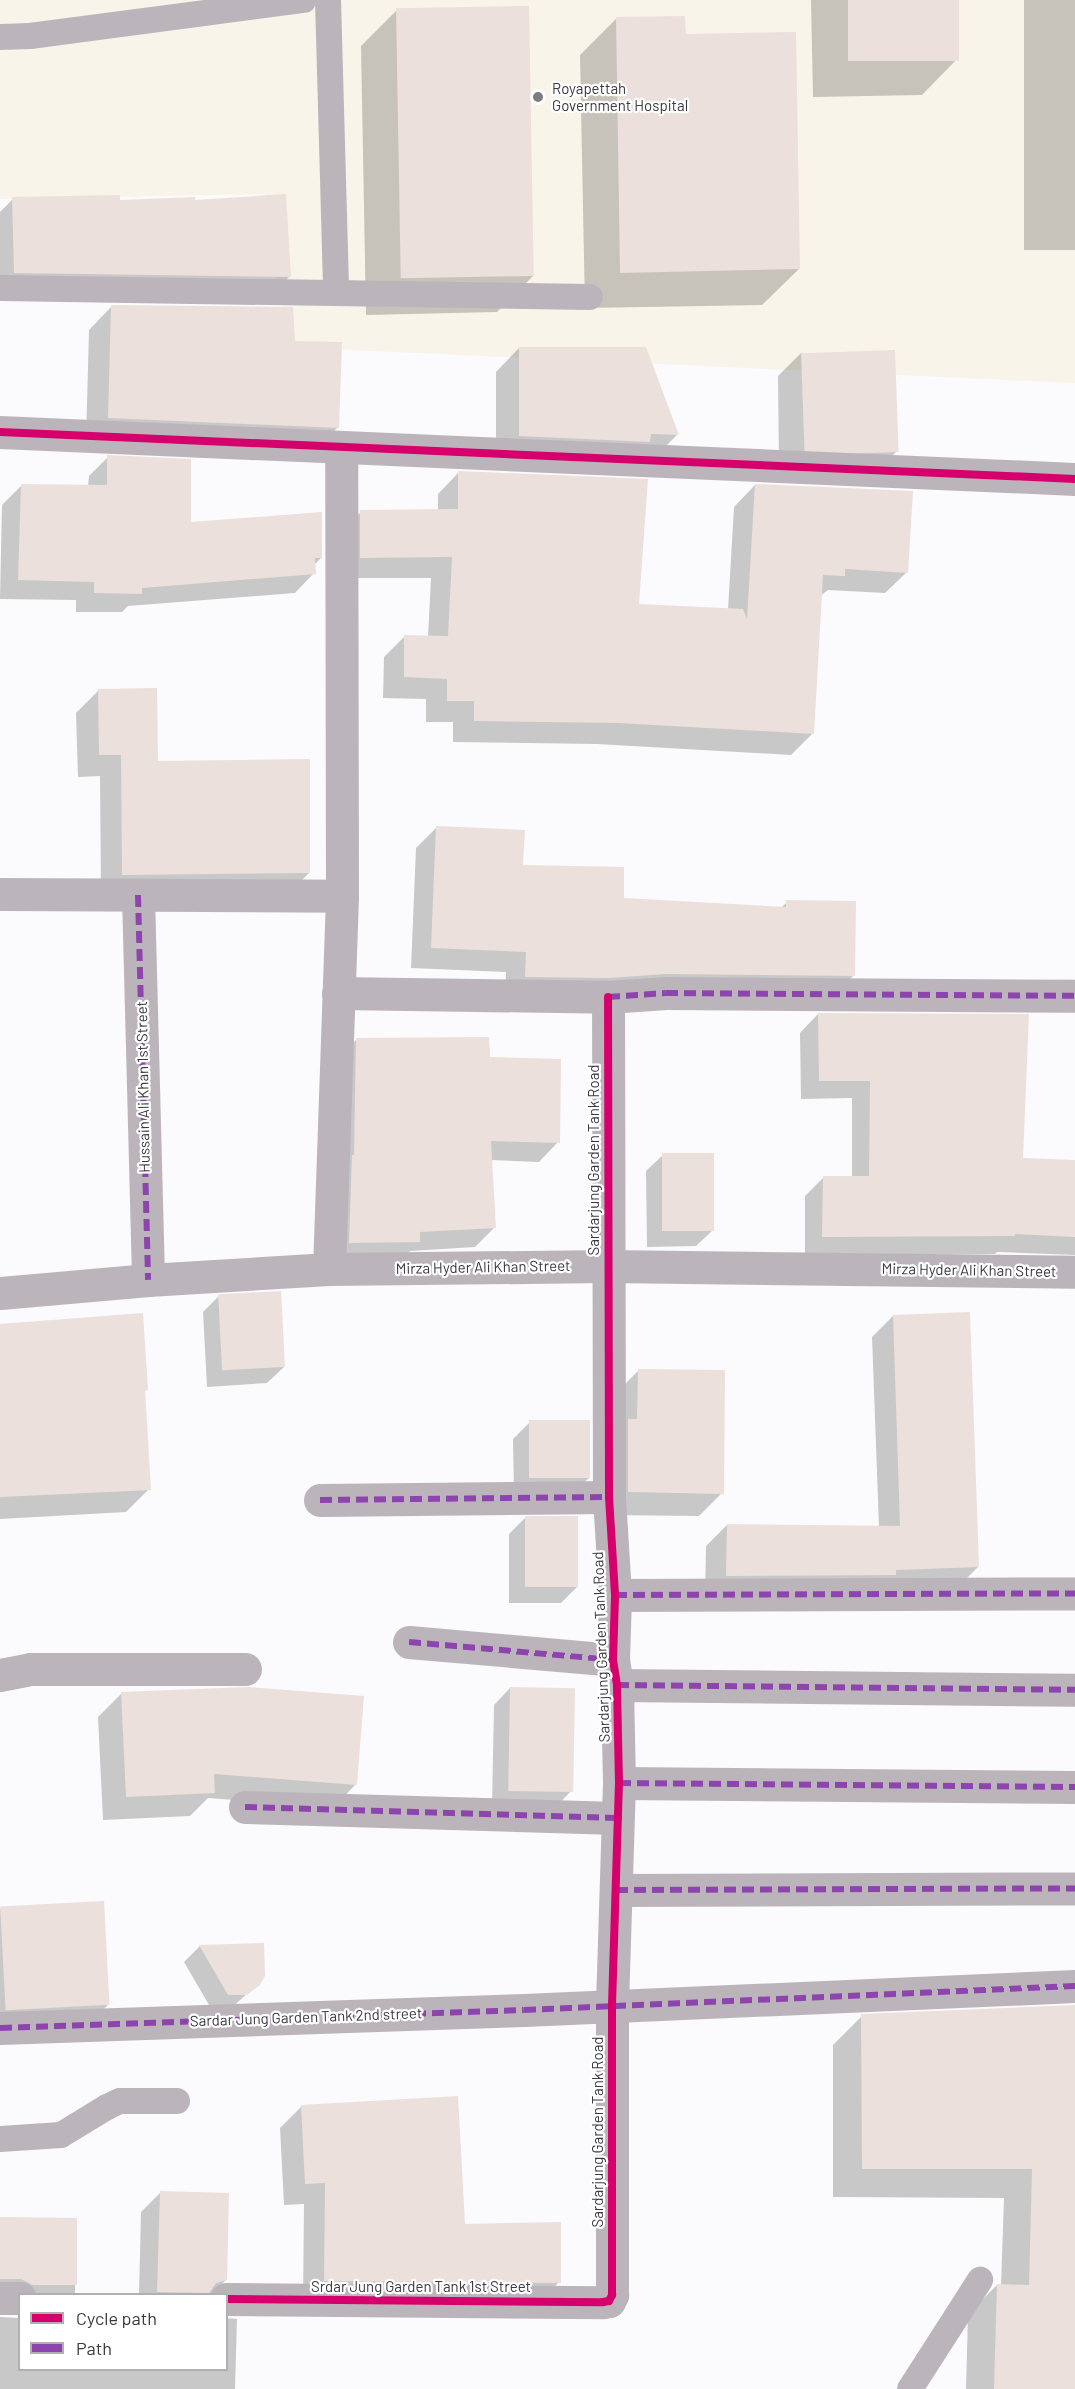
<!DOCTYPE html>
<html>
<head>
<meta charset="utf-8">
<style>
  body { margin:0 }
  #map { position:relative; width:1075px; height:2389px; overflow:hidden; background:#fbfafc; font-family:Barlow,sans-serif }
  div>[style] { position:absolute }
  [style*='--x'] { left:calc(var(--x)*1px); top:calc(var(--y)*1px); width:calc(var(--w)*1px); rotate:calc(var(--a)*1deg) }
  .medical>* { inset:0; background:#f9f4e9 }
  .shadow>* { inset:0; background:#0003; transform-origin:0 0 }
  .building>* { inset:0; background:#ebe0db; transform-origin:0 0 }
  .lane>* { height:26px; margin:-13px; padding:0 13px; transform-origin:13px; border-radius:13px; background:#bbb5bb }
  .street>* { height:33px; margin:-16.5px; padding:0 16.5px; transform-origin:16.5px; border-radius:16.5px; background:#bbb5bb }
  .quiet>* { height:6px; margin-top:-3px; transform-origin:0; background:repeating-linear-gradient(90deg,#8e44ad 0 12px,transparent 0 18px) }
  .cycleway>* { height:8px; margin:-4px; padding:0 4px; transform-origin:4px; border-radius:4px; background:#d6006c }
  .dots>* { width:16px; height:16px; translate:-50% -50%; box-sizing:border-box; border:3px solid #fff; border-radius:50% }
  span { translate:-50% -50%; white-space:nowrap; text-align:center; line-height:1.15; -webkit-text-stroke:4.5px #fff; paint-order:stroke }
  .poi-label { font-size:15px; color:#3a3840 }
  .left { translate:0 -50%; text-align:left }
  .street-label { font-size:15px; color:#3a3840 }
  .legend { position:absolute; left:18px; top:2293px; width:210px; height:78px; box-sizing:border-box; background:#fff; border:2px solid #b0afb3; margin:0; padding:8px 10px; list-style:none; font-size:18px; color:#3a3840 }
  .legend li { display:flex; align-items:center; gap:12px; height:30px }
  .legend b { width:30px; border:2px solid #b0afb3 }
</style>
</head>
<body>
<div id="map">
  <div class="medical">
    <i style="clip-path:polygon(0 0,1075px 0,1075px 383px,287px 347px,265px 194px,0 199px)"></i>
  </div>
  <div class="shadow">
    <i style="clip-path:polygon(811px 0,957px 0,958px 58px,922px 95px,813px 97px)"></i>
    <i style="left:1024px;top:0;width:51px;height:250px"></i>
    <i style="clip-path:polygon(397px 10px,533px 276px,497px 312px,366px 315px,361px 46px)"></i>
    <i style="clip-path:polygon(616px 19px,799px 269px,762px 305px,585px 308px,580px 55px)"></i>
    <i style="clip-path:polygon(13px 199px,119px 202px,289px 277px,273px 293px,0 289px,0 212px)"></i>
    <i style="clip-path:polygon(112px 306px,293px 342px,338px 427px,315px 451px,86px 441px,89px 330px)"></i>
    <i style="clip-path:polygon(519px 348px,677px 435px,654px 458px,496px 459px,496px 372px)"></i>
    <i style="clip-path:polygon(801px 353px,896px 452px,873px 475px,779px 471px,778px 376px)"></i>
    <i style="clip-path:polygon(108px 457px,190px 524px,321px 558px,314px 565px,314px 573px,295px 593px,128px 606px,122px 612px,76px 612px,76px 600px,0 599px,2px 505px,21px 486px,88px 486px,89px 476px)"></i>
    <i style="clip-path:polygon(459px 472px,637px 605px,728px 610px,734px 507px,755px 485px,907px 572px,885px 593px,828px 590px,820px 596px,813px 733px,791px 755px,597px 744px,453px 742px,453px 722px,426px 722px,426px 699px,383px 698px,384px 657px,405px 636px,428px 637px,431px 578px,339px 578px,339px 533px,361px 512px,438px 511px,438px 494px)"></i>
    <i style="clip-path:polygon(98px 691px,156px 762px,309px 873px,287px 895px,101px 897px,100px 776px,78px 777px,76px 713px)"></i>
    <i style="clip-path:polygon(437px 827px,522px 866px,622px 899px,781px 908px,787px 902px,854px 975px,833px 996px,505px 997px,506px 972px,411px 968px,416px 848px)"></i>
    <i style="clip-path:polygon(818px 1014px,1022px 1159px,1075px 1162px,1075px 1255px,997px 1252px,995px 1254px,805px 1255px,805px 1196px,823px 1178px,852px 1178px,852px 1098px,801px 1099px,800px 1033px)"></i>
    <i style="clip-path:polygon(356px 1040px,488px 1058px,558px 1142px,539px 1162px,491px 1160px,494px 1228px,475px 1247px,410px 1251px,399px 1261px,330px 1262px,337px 1059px)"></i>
    <i style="clip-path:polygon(663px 1155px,713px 1230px,696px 1246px,647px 1247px,646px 1171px)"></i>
    <i style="clip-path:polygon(219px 1296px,284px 1367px,267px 1383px,207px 1387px,203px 1312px)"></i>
    <i style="clip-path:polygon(893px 1316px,978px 1567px,957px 1588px,705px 1596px,706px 1546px,727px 1525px,879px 1527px,872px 1337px)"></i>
    <i style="clip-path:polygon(0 1326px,147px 1389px,144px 1392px,149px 1489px,126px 1512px,0 1519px)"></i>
    <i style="clip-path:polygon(638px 1371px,722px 1493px,699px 1516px,605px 1515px,615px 1394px)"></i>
    <i style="clip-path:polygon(530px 1422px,589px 1478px,572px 1494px,514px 1495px,513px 1439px)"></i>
    <i style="clip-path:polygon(525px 1518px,577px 1587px,561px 1603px,509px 1603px,509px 1534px)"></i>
    <i style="clip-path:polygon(510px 1688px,571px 1791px,555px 1808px,492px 1806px,494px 1705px)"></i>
    <i style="clip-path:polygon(122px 1693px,356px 1784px,333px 1808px,208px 1798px,190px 1816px,103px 1820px,98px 1717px)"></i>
    <i style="clip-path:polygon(0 1909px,108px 2005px,85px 2028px,0 2032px)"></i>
    <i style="clip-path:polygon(262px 1945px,258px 1984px,229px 2010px,212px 2010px,184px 1962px,200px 1946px)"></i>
    <i style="clip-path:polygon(1075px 2006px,1075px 2389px,966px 2389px,968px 2314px,997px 2285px,1001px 2285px,1004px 2198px,833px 2197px,833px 2045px,862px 2016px)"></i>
    <i style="clip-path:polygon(302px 2106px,463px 2225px,559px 2282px,538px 2304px,303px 2302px,304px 2204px,284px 2205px,280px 2128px)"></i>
    <i style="clip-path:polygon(160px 2193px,226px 2280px,211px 2294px,139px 2294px,141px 2212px)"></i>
    <i style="clip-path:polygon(0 2218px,76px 2219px,75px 2294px,20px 2294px,20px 2315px,18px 2308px,0 2298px)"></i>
    <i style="clip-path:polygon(0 2317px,20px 2318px,20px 2370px,226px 2370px,226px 2318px,237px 2319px,235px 2389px,0 2389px)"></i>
  </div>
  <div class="building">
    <i style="left:848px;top:0;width:111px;height:61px"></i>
    <i style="left:529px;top:6px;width:270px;height:133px;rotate:89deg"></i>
    <i style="clip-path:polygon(685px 16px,686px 34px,796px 32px,800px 269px,620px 273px,616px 17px)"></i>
    <i style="clip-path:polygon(286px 194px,291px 277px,14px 273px,12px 197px,120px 195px,120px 200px,195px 197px,195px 200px)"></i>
    <i style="clip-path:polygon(111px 305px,293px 307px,295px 341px,342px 342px,339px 428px,108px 418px)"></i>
    <i style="clip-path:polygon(519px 347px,646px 347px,679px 435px,651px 434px,650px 442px,519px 436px)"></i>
    <i style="left:895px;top:350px;width:102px;height:94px;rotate:88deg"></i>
    <i style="clip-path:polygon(107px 455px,191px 459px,191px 522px,322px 512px,322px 558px,315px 558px,316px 574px,142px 588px,142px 594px,94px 593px,94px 582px,18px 580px,21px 484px,107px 485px)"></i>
    <i style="clip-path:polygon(458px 471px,648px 479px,639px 604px,743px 609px,747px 619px,755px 484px,913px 491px,908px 573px,845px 569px,845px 576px,823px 575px,814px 734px,619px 723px,474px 721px,474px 701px,447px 701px,447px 679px,404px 677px,404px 635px,448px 636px,452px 557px,360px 558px,360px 510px,458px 509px)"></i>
    <i style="clip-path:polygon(157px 688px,158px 761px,310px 759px,310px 873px,122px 875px,121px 755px,99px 755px,98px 689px)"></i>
    <i style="clip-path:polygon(436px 826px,525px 830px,523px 865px,624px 867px,624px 898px,786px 907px,786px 900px,856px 901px,855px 976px,666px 974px,608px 978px,525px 977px,526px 952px,431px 948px)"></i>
    <i style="clip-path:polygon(818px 1013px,1029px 1014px,1023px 1158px,1075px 1160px,1075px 1237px,1015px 1234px,1015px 1236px,822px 1237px,823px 1176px,869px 1176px,870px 1081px,819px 1081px)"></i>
    <i style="clip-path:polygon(489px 1037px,490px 1057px,561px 1059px,560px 1143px,491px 1141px,496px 1228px,420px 1232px,420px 1242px,349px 1243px,352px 1155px,354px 1155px,356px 1038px)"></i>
    <i style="left:662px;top:1153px;width:52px;height:78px"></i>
    <i style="left:281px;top:1291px;width:76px;height:63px;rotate:87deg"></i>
    <i style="clip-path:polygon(970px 1312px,979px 1567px,896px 1570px,896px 1575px,726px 1576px,727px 1524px,900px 1526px,893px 1315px)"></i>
    <i style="clip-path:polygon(143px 1313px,148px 1390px,145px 1390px,151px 1490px,0 1497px,0 1324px)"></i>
    <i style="clip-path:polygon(638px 1369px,725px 1370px,724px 1494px,628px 1492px,628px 1419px,637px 1419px)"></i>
    <i style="left:590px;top:1420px;width:58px;height:61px;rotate:90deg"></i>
    <i style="left:578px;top:1516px;width:71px;height:53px;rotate:90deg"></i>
    <i style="clip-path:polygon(248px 1687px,364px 1696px,357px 1785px,214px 1774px,215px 1793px,126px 1797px,121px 1692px)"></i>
    <i style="left:510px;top:1687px;width:65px;height:104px;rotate:1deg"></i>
    <i style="left:104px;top:1901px;width:104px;height:104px;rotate:87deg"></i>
    <i style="clip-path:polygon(264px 1943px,265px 1976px,260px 1985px,247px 1995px,228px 1995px,199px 1945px)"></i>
    <i style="clip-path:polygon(1075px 2005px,1075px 2389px,994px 2389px,997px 2284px,1029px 2285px,1032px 2169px,862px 2169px,861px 2014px)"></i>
    <i style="clip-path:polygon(458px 2096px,465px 2224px,561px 2222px,561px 2283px,324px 2281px,325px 2183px,305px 2184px,301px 2105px)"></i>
    <i style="clip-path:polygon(160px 2191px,229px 2193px,227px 2280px,216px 2283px,209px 2293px,157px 2292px)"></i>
    <i style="clip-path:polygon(0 2217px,77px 2218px,77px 2285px,33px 2285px,21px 2279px,0 2279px)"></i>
  </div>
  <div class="lane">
    <i style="--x:328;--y:0;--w:291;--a:88.4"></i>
    <i style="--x:0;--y:37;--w:30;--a:-2"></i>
    <i style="--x:30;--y:36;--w:276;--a:-7.5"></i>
    <i style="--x:0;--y:288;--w:590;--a:0.87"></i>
    <i style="--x:0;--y:2139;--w:61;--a:-3.8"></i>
    <i style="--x:61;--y:2135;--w:54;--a:-31.3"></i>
    <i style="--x:107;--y:2107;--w:14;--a:-25"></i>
    <i style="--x:120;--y:2101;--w:57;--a:0"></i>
    <i style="--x:910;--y:2389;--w:130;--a:-57.3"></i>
  </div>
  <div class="street">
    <i style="--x:0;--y:432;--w:1076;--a:2.5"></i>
    <i style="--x:0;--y:894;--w:342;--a:0.3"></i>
    <i style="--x:138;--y:895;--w:385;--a:88.5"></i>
    <i style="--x:338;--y:993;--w:270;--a:0.8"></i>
    <i style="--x:608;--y:997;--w:58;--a:-3.9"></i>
    <i style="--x:666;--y:993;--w:409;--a:0.4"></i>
    <i style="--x:329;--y:1269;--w:373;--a:-88"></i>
    <i style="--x:342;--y:896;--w:448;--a:-90.1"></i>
    <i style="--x:0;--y:1293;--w:149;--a:-5"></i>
    <i style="--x:148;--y:1280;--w:181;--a:-3.5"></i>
    <i style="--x:329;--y:1269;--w:278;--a:-0.6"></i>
    <i style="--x:607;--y:1266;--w:468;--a:0.7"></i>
    <i style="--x:320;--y:1500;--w:289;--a:-0.6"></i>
    <i style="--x:615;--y:1595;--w:460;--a:-0.2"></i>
    <i style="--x:409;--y:1642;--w:205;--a:5"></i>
    <i style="--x:0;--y:1675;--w:31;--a:-11"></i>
    <i style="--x:30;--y:1669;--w:215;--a:0"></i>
    <i style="--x:617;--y:1685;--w:458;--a:0.6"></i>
    <i style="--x:619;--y:1783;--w:456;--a:0.5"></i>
    <i style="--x:245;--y:1807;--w:372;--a:1.7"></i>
    <i style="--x:616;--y:1890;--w:459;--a:-0.2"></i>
    <i style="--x:0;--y:2028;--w:524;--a:-1.97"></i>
    <i style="--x:524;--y:2010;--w:552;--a:-2.49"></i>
    <i style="--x:0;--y:2298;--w:20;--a:0"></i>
    <i style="--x:226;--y:2299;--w:377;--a:0.5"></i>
    <i style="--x:603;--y:2302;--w:6;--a:-9"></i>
    <i style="--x:609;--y:2301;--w:7;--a:-63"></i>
    <i style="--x:612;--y:2295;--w:290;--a:-90"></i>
    <i style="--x:612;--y:2005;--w:222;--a:-88.2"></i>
    <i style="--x:619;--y:1783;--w:98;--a:-91.2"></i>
    <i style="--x:617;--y:1685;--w:25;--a:-99"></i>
    <i style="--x:613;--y:1660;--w:65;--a:-88.2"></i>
    <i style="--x:615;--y:1595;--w:98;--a:-93.5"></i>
    <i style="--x:609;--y:1497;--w:500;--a:-90.11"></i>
  </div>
  <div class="quiet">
    <i style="--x:138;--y:895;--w:385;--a:88.5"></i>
    <i style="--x:608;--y:997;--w:58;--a:-3.9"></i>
    <i style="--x:666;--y:993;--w:409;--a:0.4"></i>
    <i style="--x:320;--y:1500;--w:289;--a:-0.6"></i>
    <i style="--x:615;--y:1595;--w:460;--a:-0.2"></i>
    <i style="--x:409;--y:1642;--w:205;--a:5"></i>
    <i style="--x:617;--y:1685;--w:458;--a:0.6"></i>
    <i style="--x:619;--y:1783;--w:456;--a:0.5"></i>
    <i style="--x:245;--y:1807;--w:372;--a:1.7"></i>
    <i style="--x:616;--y:1890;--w:459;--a:-0.2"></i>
    <i style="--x:0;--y:2028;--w:524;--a:-1.97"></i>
    <i style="--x:524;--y:2010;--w:552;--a:-2.49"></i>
  </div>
  <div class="cycleway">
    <i style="--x:0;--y:432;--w:1076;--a:2.5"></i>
    <i style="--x:226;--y:2299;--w:377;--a:0.5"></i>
    <i style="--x:603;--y:2302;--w:6;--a:-9"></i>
    <i style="--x:609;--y:2301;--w:7;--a:-63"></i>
    <i style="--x:612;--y:2295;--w:290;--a:-90"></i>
    <i style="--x:612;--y:2005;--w:222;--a:-88.2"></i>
    <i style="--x:619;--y:1783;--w:98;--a:-91.2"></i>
    <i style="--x:617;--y:1685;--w:25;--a:-99"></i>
    <i style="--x:613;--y:1660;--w:65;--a:-88.2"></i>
    <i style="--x:615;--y:1595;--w:98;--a:-93.5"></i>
    <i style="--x:609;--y:1497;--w:500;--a:-90.11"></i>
  </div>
  <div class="dots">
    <i style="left:538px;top:97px;background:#7e7c82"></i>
  </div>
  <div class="poi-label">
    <span class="left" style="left:552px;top:97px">Royapettah<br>Government Hospital</span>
  </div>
  <div class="street-label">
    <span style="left:143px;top:1087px;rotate:-91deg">Hussain Ali Khan 1st Street</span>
    <span style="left:594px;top:1160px;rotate:-90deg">Sardarjung Garden Tank Road</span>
    <span style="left:483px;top:1267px;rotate:-1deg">Mirza Hyder Ali Khan Street</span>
    <span style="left:969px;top:1270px;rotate:1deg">Mirza Hyder Ali Khan Street</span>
    <span style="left:601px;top:1647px;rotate:-92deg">Sardarjung Garden Tank Road</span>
    <span style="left:306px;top:2017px;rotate:-2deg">Sardar Jung Garden Tank 2nd street</span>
    <span style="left:598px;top:2132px;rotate:-90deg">Sardarjung Garden Tank Road</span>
    <span style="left:421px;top:2287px">Srdar Jung Garden Tank 1st Street</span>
  </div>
  <ul class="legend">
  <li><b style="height:8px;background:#d6006c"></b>Cycle path</li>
  <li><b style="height:8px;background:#8e44ad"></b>Path</li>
  </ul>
</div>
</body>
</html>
